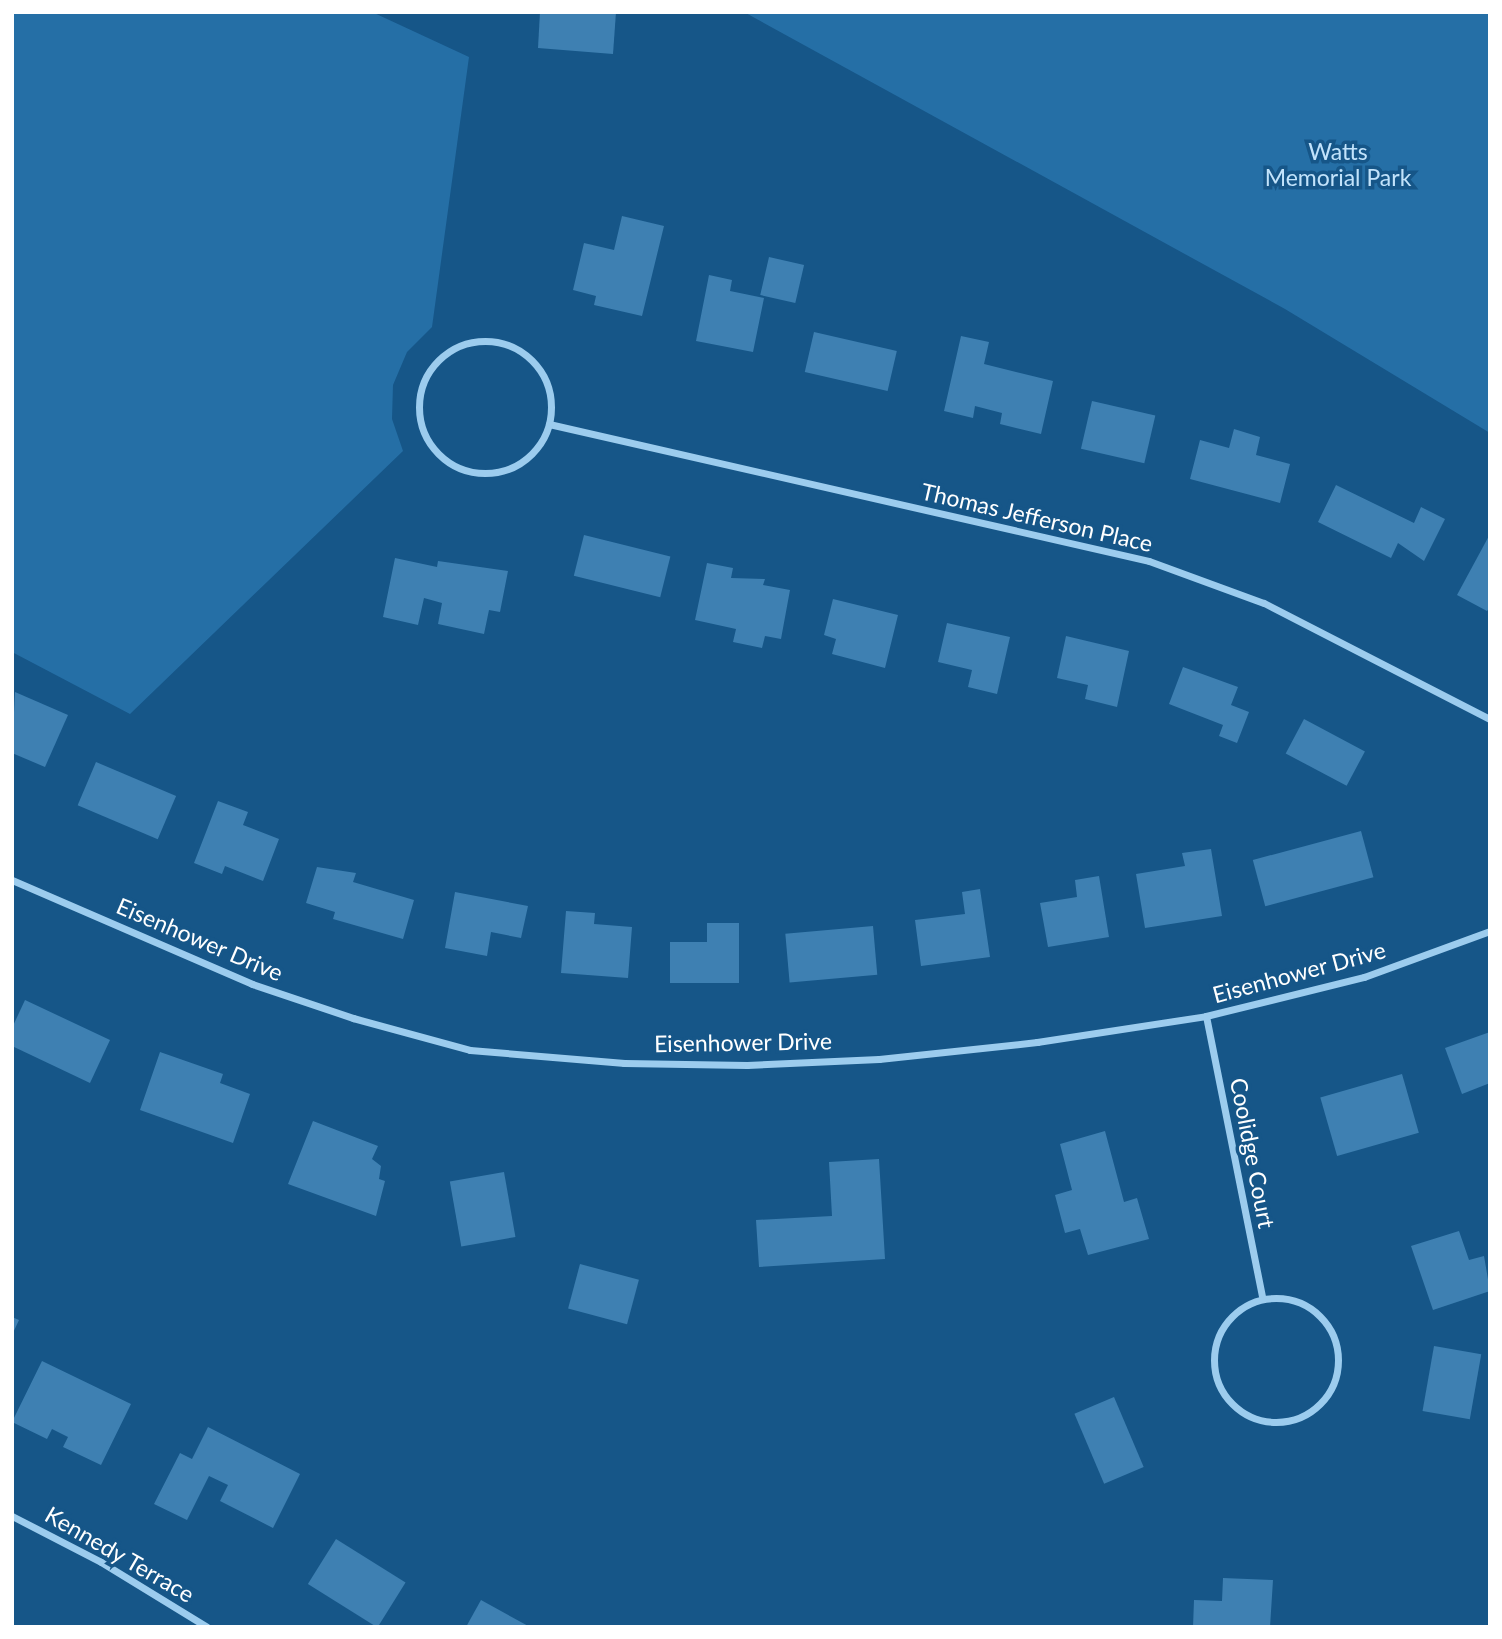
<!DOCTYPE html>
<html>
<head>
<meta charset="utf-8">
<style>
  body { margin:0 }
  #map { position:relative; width:1502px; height:1639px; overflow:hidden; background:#165688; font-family:Lato,sans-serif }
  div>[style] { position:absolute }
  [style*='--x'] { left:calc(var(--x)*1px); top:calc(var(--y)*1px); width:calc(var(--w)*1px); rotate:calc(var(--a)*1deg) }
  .green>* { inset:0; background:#256fa6 }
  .building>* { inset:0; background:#3e80b2; transform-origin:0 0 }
  .minor>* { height:7px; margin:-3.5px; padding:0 3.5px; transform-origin:3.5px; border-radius:3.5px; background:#9cccee }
  .minor>.ring { margin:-3.5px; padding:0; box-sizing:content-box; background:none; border:7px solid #9cccee; border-radius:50% }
  span { translate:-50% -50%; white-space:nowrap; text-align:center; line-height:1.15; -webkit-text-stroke:7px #165688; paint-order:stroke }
  .park-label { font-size:23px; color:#c2e3fb }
  .street-label { font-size:23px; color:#fff }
  .frame { position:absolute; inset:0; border:14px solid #fff; pointer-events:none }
</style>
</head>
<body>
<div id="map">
  <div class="green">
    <i style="clip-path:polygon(12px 12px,372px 12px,469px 57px,432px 327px,407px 352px,393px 385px,392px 419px,403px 451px,130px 714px,12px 652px)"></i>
    <i style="clip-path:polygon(744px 12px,1490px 12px,1490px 433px,1285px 309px)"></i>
  </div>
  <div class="building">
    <i style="clip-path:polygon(540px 12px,616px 12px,613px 54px,538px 48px)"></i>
    <i style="clip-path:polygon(622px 216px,664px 226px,642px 316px,594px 305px,596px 296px,573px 290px,584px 243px,614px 250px)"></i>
    <i style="left:769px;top:257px;width:36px;height:39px;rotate:13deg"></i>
    <i style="clip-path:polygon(709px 275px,732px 280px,730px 291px,764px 298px,753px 352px,696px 341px)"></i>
    <i style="left:814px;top:332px;width:85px;height:41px;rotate:13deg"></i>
    <i style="clip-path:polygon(961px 336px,989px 342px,984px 364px,1053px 381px,1041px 434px,1000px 424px,1002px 413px,975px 406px,973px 418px,944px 411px)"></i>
    <i style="left:1092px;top:401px;width:65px;height:49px;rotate:13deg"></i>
    <i style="clip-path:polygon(1234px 429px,1260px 437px,1256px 455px,1290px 464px,1280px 503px,1190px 479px,1200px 440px,1229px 448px)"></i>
    <i style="clip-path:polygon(1336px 485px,1414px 523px,1421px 507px,1445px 519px,1424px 561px,1398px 543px,1391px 558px,1318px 522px)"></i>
    <i style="clip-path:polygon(1490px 534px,1490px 607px,1487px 611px,1457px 595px)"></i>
    <i style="left:584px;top:535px;width:89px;height:42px;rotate:14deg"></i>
    <i style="clip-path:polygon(395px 558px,437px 567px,438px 561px,508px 571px,500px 612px,489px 610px,484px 634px,438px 624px,442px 603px,424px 598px,418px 625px,383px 617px)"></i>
    <i style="clip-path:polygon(707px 563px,733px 568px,731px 578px,765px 579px,763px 585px,790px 590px,781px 639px,765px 636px,762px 648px,733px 642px,736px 629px,695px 620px)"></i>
    <i style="clip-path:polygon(833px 599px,898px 615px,885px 668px,832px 654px,836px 639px,824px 635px)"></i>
    <i style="clip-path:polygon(947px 623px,1010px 637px,997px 694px,968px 687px,972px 670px,938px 662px)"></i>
    <i style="clip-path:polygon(1066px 636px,1129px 651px,1117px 707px,1085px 699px,1088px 685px,1057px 678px)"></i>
    <i style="clip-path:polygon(1183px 667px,1238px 687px,1231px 705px,1249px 712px,1237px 743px,1219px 736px,1223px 725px,1169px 704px)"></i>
    <i style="clip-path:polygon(15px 692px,68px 715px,45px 767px,12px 753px)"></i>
    <i style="left:1304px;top:719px;width:69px;height:39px;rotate:28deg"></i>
    <i style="left:96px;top:762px;width:87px;height:47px;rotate:23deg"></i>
    <i style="clip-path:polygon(218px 801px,248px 812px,243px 825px,279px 839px,263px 881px,225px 866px,222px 874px,194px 863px)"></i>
    <i style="left:1361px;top:831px;width:48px;height:112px;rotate:75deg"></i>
    <i style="clip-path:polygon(1211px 849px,1222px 916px,1145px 928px,1136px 874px,1185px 866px,1182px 853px)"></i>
    <i style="clip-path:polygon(317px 867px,356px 873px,353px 882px,414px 900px,403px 939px,333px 919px,335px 912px,306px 903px)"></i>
    <i style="clip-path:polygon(1099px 876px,1109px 937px,1048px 947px,1040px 903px,1077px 897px,1075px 880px)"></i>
    <i style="clip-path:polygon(980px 889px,990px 957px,921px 966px,915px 920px,965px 914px,962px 892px)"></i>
    <i style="clip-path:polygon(455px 892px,528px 906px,521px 938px,491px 932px,487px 956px,445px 948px)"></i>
    <i style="clip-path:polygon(566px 911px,595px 913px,594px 924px,632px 927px,628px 978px,561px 973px)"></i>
    <i style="clip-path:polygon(707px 923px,739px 923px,739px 983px,670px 983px,670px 942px,707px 942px)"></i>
    <i style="left:873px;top:926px;width:49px;height:88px;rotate:85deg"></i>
    <i style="clip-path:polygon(25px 1000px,110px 1040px,90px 1083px,12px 1046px,12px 1028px)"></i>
    <i style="clip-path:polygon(1490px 1032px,1490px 1083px,1462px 1094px,1445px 1048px)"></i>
    <i style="clip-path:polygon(160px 1052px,223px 1074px,220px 1083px,250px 1094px,233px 1143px,140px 1110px)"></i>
    <i style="left:1402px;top:1074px;width:61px;height:85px;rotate:74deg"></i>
    <i style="clip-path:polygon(313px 1121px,378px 1146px,372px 1159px,381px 1166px,379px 1179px,385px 1181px,376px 1216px,288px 1184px)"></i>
    <i style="clip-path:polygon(1105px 1131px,1124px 1202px,1137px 1198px,1149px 1239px,1088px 1255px,1080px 1229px,1065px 1233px,1055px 1195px,1072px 1190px,1060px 1144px)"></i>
    <i style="clip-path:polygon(879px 1159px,885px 1259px,759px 1267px,756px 1220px,832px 1216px,829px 1162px)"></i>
    <i style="left:504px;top:1172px;width:66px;height:55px;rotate:80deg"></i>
    <i style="clip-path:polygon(1459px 1231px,1469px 1260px,1484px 1256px,1490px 1291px,1433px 1310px,1411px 1246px)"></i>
    <i style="left:580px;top:1264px;width:61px;height:46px;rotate:15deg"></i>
    <i style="clip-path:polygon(12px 1317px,19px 1320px,12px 1335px)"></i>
    <i style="left:1434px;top:1346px;width:48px;height:66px;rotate:10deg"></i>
    <i style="clip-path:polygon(42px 1361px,131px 1404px,101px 1465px,63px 1447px,68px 1437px,52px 1429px,47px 1439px,12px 1422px)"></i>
    <i style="left:1114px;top:1397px;width:76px;height:43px;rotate:67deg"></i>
    <i style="clip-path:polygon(208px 1427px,300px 1474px,273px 1528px,220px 1501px,228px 1485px,209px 1476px,187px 1520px,154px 1504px,180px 1453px,192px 1459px)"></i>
    <i style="left:336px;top:1539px;width:82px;height:53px;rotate:32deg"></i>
    <i style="clip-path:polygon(1223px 1578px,1273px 1580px,1270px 1627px,1193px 1627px,1194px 1600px,1222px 1601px)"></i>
    <i style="clip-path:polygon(481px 1600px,530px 1627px,466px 1627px)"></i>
  </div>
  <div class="minor">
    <i class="ring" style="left:419px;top:341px;width:125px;height:125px"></i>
    <i style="--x:549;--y:424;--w:615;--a:12.86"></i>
    <i style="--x:1149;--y:561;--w:122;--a:20.1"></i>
    <i style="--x:1264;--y:603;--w:254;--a:27.2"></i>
    <i style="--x:12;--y:880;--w:262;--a:23.4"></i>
    <i style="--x:252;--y:984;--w:107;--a:18.6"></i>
    <i style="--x:353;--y:1018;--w:121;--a:15.3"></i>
    <i style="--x:470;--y:1050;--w:155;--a:4.8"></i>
    <i style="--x:624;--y:1063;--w:123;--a:0.9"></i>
    <i style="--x:747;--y:1065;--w:132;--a:-2.6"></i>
    <i style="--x:879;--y:1059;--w:159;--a:-6.1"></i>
    <i style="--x:1037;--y:1042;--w:171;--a:-8.7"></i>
    <i style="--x:1206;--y:1016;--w:163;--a:-13.9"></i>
    <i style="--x:1364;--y:977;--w:134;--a:-20.1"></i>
    <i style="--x:1206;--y:1016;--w:287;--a:78.7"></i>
    <i class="ring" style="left:1214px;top:1298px;width:117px;height:117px"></i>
    <i style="--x:12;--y:1516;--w:100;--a:27.3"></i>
    <i style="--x:101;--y:1562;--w:124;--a:31.5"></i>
  </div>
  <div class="park-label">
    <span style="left:1338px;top:164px">Watts<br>Memorial Park</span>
  </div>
  <div class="street-label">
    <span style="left:1037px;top:517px;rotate:13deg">Thomas Jefferson Place</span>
    <span style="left:200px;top:939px;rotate:23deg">Eisenhower Drive</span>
    <span style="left:1299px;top:972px;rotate:-15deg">Eisenhower Drive</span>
    <span style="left:743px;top:1042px;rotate:-1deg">Eisenhower Drive</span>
    <span style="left:1253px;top:1153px;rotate:79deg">Coolidge Court</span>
    <span style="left:120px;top:1554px;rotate:30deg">Kennedy Terrace</span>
  </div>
  <div class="frame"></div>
</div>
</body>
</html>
